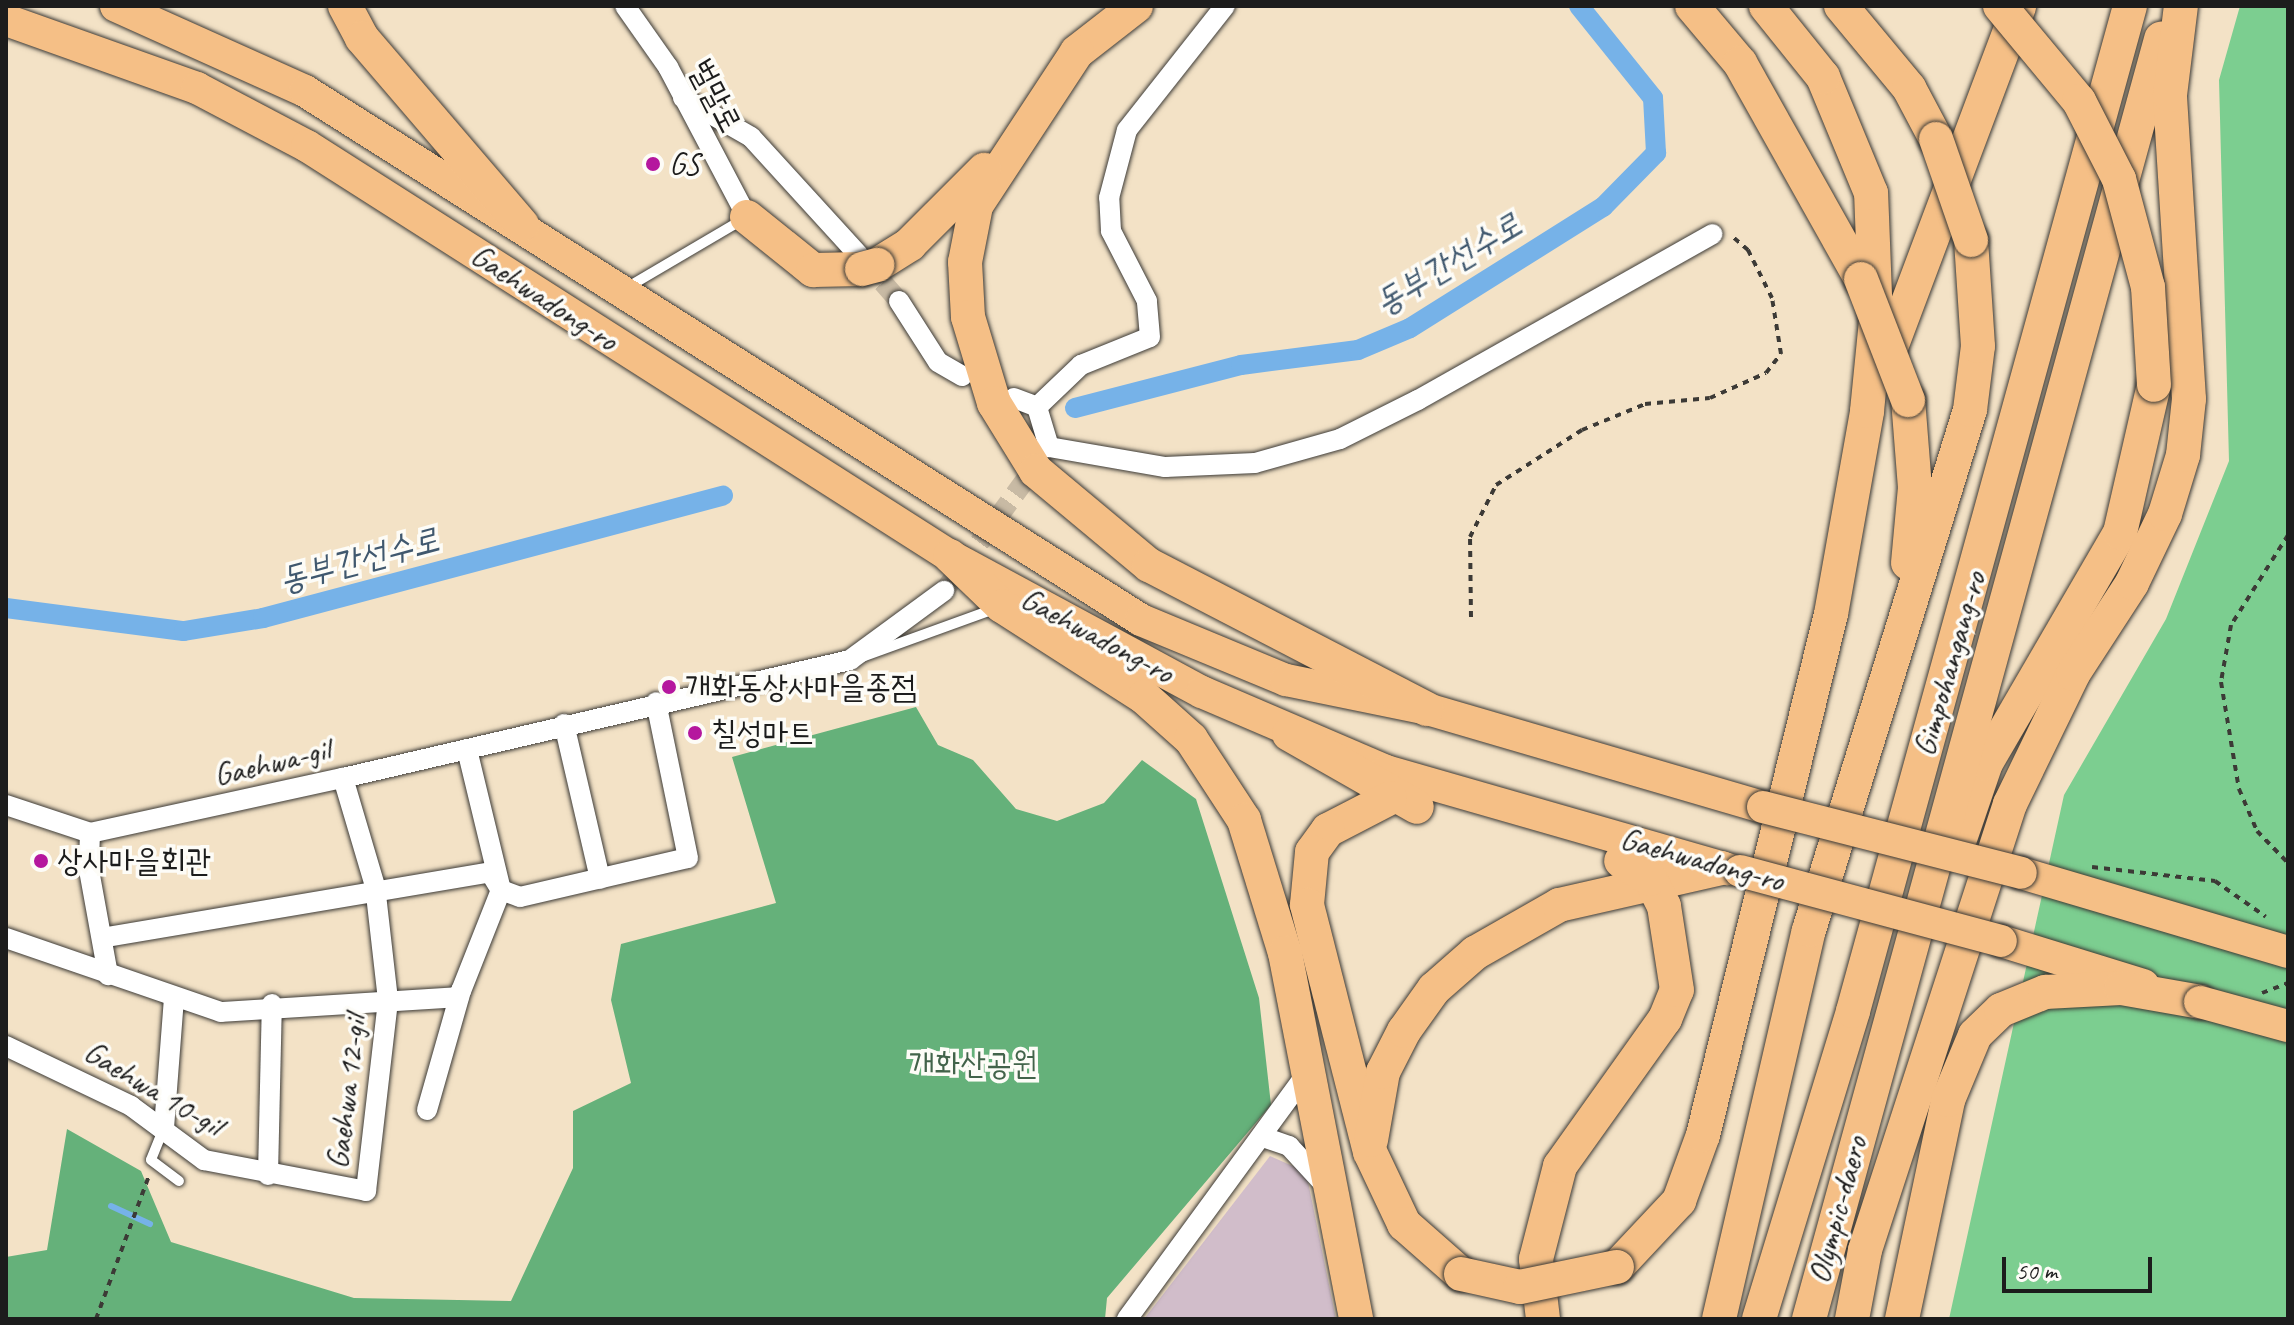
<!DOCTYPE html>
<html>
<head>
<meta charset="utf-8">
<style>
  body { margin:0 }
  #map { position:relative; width:2294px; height:1325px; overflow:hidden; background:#f3e2c6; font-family:Caveat,"Poor Story",sans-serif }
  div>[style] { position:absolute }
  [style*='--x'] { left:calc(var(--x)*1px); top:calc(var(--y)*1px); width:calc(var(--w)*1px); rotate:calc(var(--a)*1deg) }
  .industrial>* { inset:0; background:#d1bdca }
  .green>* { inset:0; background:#7cce90 }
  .forest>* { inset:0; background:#65b17a }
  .stream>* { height:6px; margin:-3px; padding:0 3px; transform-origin:3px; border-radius:3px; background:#76b2e8 }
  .canal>* { height:20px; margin:-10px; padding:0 10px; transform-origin:10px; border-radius:10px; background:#76b2e8 }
  .minor-tunnel>* { height:20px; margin-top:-10px; transform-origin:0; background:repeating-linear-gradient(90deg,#c8baa4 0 20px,transparent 0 30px) }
  .path>* { height:4px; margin-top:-2px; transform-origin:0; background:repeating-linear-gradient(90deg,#3c3a36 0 6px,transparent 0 12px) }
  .roads { filter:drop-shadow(0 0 2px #3c3a36) drop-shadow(0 0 2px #3c3a36) }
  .service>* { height:10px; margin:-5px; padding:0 5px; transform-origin:5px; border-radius:5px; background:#fff }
  .minor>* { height:20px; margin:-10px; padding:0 10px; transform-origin:10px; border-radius:10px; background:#fff }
  .primary>* { height:32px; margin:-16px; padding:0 16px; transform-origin:16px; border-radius:16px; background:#f5bf86 }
  .trunk>* { height:34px; margin:-17px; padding:0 17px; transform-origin:17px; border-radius:17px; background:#f5bf86 }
  .bridges { filter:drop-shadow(0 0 2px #3c3a36) drop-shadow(0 0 2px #3c3a36) }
  .primary-bridge>* { height:32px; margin:-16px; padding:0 16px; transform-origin:16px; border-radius:16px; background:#f5bf86 }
  .trunk-bridge>* { height:34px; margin:-17px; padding:0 17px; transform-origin:17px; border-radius:17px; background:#f5bf86 }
  .dots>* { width:22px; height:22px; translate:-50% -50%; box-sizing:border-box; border:4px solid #fdfcf7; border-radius:50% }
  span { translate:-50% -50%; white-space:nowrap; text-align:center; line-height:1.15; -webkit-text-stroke:7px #fdfcf7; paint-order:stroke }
  .street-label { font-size:32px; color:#1c1c1c }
  .poi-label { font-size:32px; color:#1c1c1c }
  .left { translate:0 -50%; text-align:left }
  .park-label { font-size:32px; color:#42634a }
  .water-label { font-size:34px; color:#40586e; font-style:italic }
  .frame { position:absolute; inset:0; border:8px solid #1c1c1c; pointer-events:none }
  .scale { position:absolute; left:2002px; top:1257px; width:150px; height:36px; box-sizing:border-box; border:4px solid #1c1c1c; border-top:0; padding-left:10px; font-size:24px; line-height:28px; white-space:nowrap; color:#1c1c1c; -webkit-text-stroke:6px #fdfcf7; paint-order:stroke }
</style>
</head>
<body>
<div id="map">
  <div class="industrial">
    <i style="clip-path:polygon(1270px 1156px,1306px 1172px,1336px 1319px,1144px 1319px)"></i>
  </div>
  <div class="green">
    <i style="clip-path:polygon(2240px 6px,2288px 6px,2288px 1319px,1949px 1319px,2064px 795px,2166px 619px,2229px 461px,2219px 80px)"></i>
  </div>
  <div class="forest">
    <i style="clip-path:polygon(916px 707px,938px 745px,973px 760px,1016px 809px,1057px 821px,1104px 803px,1142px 760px,1196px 799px,1259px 998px,1271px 1105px,1107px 1298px,1105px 1319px,6px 1319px,6px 1257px,47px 1250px,67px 1129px,141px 1171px,171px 1242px,354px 1298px,511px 1301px,573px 1168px,573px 1111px,631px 1083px,611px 1000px,621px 944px,776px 903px,732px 757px)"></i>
  </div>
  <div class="stream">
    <i style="--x:111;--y:1206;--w:43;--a:24.8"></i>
  </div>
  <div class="canal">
    <i style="--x:1075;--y:408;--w:171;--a:-14.5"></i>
    <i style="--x:1241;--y:365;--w:118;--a:-7.3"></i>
    <i style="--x:1358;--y:350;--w:56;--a:-22.9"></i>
    <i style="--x:1410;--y:328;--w:228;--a:-32.1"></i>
    <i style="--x:1603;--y:207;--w:76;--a:-45.5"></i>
    <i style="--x:1656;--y:153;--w:55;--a:-93.1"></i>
    <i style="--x:1653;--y:98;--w:118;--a:-128.8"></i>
    <i style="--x:6;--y:608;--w:179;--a:7.4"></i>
    <i style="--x:184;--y:631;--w:80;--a:-9.3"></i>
    <i style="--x:263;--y:618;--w:476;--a:-14.9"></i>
  </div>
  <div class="minor-tunnel">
    <i style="--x:863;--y:260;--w:55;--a:48.7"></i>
    <i style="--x:944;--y:591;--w:162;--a:-53.8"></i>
  </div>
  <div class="path">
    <i style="--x:2288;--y:535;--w:107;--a:122.3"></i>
    <i style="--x:2231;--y:625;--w:58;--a:100"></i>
    <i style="--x:2221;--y:682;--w:109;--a:80.5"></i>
    <i style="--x:2239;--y:789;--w:46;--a:66.8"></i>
    <i style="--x:2257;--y:831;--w:45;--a:45.9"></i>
    <i style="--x:1471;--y:617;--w:80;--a:-90.7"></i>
    <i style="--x:1470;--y:537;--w:58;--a:-63.4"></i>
    <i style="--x:1496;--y:485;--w:102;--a:-32.6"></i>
    <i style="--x:1582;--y:430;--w:68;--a:-22.4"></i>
    <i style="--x:1645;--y:404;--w:65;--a:-5.3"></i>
    <i style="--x:1710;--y:398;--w:61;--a:-24.1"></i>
    <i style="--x:1766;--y:373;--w:24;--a:-52"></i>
    <i style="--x:1781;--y:354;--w:57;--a:-99.1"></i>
    <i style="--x:1772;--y:298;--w:54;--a:-116.6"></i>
    <i style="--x:1748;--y:250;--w:23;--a:-139"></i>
    <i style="--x:2092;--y:867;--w:124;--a:6.5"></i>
    <i style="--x:2215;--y:881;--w:62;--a:35.2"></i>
    <i style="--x:2262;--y:993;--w:28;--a:-21"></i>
    <i style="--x:96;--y:1319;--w:153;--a:-69.7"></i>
  </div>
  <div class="roads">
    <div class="service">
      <i style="--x:628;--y:287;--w:136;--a:-30.5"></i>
      <i style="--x:856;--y:659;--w:147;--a:-19.9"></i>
      <i style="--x:163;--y:1130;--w:32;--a:112"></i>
      <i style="--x:151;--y:1160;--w:35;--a:37"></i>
    </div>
    <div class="minor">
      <i style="--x:625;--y:6;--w:75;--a:54.8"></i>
      <i style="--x:668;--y:67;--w:170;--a:62.2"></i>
      <i style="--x:683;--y:98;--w:78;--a:29.8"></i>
      <i style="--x:751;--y:137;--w:159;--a:47.6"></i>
      <i style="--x:899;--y:301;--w:72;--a:57.4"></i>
      <i style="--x:938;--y:362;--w:28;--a:30"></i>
      <i style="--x:1014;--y:398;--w:25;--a:21"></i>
      <i style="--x:1037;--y:407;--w:42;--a:73.3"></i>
      <i style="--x:1049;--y:447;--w:118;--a:9.8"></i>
      <i style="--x:1165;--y:467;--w:90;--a:-2.5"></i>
      <i style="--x:1255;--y:463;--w:88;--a:-15.8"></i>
      <i style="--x:1340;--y:439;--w:87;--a:-26.6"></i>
      <i style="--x:1418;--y:400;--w:338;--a:-29.4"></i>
      <i style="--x:1037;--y:407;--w:61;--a:-43.7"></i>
      <i style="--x:1081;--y:365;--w:74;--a:-22.1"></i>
      <i style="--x:1150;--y:337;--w:36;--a:-95"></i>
      <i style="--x:1147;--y:301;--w:79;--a:-117.2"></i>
      <i style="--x:1111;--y:231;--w:33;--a:-93"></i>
      <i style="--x:1109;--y:198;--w:70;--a:-75.2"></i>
      <i style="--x:1127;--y:130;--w:158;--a:-51.7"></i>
      <i style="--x:564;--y:724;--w:159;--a:76.9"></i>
      <i style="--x:6;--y:805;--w:89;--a:18.4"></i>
      <i style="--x:90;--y:833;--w:259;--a:-12.3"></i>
      <i style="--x:343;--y:778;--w:521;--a:-13.1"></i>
      <i style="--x:850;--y:660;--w:117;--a:-36.3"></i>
      <i style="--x:90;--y:833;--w:37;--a:92"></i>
      <i style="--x:89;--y:870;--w:107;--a:79.7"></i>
      <i style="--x:107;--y:937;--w:388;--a:-9.6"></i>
      <i style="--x:490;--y:872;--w:21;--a:59"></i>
      <i style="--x:501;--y:890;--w:20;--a:20"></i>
      <i style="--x:520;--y:897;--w:172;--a:-13.1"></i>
      <i style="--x:688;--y:858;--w:159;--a:-101.6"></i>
      <i style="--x:6;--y:938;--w:227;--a:19"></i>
      <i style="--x:221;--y:1012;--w:238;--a:-3.6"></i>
      <i style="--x:6;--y:1046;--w:139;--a:25.6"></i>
      <i style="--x:131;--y:1106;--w:91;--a:36.5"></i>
      <i style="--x:204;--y:1160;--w:165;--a:10.8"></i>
      <i style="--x:366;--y:1191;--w:192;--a:-83.4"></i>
      <i style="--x:388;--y:1000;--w:115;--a:-96.5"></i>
      <i style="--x:375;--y:886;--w:113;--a:-106.5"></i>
      <i style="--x:427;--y:1110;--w:124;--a:-74.1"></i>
      <i style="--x:461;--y:991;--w:109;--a:-68.4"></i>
      <i style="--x:501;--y:890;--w:145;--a:-103.6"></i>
      <i style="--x:164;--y:1128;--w:130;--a:-85.6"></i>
      <i style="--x:1263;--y:1137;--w:28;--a:19"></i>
      <i style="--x:1289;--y:1146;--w:52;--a:47.4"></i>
      <i style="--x:268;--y:1175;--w:171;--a:-88.7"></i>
      <i style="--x:1127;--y:1319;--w:310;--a:-53.8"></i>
    </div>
    <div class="primary">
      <i style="--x:116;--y:6;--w:207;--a:24.2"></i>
      <i style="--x:305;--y:91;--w:989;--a:32.32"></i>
      <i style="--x:1141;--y:620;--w:157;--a:22.5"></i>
      <i style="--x:1286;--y:680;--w:144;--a:11.6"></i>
      <i style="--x:1427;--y:709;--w:350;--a:16.3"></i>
      <i style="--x:6;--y:20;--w:203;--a:19.6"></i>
      <i style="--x:197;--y:88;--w:124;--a:27.8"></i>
      <i style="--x:307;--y:146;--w:763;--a:32.52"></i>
      <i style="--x:950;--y:556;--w:286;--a:28.4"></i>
      <i style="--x:1202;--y:692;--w:200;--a:23.2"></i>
      <i style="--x:1386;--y:771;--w:356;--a:16"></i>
      <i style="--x:2021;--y:873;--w:278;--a:16.5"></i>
      <i style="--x:2001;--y:941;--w:149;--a:17.2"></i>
    </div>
    <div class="trunk">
      <i style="--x:345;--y:6;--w:36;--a:62"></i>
      <i style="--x:362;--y:38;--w:246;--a:49.4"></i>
      <i style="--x:1136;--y:6;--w:75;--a:142.1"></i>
      <i style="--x:1077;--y:52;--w:184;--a:123.3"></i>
      <i style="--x:976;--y:206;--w:57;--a:101.1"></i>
      <i style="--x:965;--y:262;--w:55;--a:86.9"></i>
      <i style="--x:968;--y:317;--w:90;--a:73.2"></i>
      <i style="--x:994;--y:403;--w:80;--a:58.3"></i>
      <i style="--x:1036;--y:471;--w:147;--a:39.8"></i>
      <i style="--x:1149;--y:565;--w:313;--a:27.4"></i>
      <i style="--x:1692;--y:6;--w:75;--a:49.9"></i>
      <i style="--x:1740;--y:63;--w:248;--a:60.7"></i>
      <i style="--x:1841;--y:6;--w:107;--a:50.3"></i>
      <i style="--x:1909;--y:88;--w:58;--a:62.1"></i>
      <i style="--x:747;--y:217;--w:85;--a:38.8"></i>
      <i style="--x:813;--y:270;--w:49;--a:-1.2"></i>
      <i style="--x:877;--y:265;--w:39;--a:-32"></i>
      <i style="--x:910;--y:244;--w:105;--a:-45"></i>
      <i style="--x:1884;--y:366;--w:384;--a:-69.4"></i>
      <i style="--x:950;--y:556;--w:72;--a:43.9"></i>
      <i style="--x:1002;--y:606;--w:169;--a:32.7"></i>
      <i style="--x:1144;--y:697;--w:63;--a:41.8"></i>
      <i style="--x:1191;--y:739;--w:97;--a:56.8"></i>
      <i style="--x:1244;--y:820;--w:139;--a:72.9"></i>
      <i style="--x:1285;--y:953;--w:373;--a:79"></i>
      <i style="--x:1908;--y:563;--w:75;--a:-84.7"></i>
      <i style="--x:1915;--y:488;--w:88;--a:-94.5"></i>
      <i style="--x:1289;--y:734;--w:147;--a:29.7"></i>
      <i style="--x:1390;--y:798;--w:70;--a:152.7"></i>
      <i style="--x:1328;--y:830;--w:27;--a:126"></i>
      <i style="--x:1312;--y:852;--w:53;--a:95.4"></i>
      <i style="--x:1307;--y:905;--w:255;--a:75.7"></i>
      <i style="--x:1370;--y:1152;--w:80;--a:64.7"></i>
      <i style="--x:1404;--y:1224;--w:76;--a:41.3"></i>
      <i style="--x:1961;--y:836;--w:77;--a:-71.1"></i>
      <i style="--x:1986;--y:763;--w:266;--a:-59.8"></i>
      <i style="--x:2120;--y:533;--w:152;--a:-77.1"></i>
      <i style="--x:1371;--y:1140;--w:69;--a:-80"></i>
      <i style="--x:1383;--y:1072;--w:46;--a:-62.9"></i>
      <i style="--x:1404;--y:1031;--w:52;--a:-54.5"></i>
      <i style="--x:1434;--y:989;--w:55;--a:-41.3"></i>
      <i style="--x:1475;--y:953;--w:97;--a:-29.7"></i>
      <i style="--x:1559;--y:905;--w:167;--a:-12.8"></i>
      <i style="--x:1617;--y:1267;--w:91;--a:-46.8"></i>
      <i style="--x:1679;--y:1201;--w:70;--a:-70"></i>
      <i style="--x:1703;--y:1135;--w:536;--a:-76.2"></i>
      <i style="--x:1831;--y:614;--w:206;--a:-79.9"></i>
      <i style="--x:1867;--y:411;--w:90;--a:-84.3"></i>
      <i style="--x:1876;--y:321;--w:128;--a:-92.2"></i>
      <i style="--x:1871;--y:193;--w:126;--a:-112.5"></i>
      <i style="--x:1823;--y:77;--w:91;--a:-128.8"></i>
      <i style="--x:1543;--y:1319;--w:60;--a:-96.7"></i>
      <i style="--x:1536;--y:1259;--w:96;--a:-75.5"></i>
      <i style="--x:1560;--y:1166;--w:181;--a:-54.5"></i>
      <i style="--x:1665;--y:1019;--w:31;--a:-68"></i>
      <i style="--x:1677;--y:990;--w:85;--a:-98.8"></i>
      <i style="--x:1664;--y:906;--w:30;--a:-117"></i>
      <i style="--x:1650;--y:879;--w:34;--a:-148"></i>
      <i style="--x:1719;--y:1319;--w:399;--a:-77"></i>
      <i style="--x:1809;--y:930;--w:544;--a:-72.8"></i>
      <i style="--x:1970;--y:410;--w:64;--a:-82.9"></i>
      <i style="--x:1978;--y:346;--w:106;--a:-93.8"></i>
      <i style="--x:1759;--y:1319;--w:322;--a:-73"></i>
      <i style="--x:1853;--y:1011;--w:1042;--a:-74.59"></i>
      <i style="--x:1809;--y:1319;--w:1328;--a:-74.62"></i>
      <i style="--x:1852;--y:1319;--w:70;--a:-79.3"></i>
      <i style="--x:1865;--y:1250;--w:469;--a:-72"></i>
      <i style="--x:2010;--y:804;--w:144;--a:-64.1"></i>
      <i style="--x:2073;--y:674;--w:108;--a:-57"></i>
      <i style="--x:2132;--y:583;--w:76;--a:-64.4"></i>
      <i style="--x:2165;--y:514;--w:62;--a:-73"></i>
      <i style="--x:2183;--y:455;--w:56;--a:-83.9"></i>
      <i style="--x:2189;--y:399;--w:305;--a:-93.6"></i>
      <i style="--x:2170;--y:95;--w:90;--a:-83"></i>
      <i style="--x:1902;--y:1319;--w:224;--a:-78.1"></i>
      <i style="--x:1948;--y:1100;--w:70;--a:-67.4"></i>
      <i style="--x:1975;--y:1035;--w:36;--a:-44"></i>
      <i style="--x:2001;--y:1010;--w:48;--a:-22.2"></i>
      <i style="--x:2045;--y:992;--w:76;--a:-3"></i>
      <i style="--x:2121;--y:988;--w:80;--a:10"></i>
    </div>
  </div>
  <div class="bridges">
    <div class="primary-bridge">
      <i style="--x:1763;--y:807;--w:266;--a:14.3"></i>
      <i style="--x:1740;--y:871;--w:270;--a:15"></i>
      <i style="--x:2200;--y:1002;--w:91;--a:15.3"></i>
    </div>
    <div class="trunk-bridge">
      <i style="--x:2000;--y:6;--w:124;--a:50.3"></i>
      <i style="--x:2079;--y:101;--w:88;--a:62.9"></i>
      <i style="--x:2119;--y:179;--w:112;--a:75"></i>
      <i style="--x:2148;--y:287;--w:98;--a:86.5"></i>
      <i style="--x:1936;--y:139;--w:107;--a:70.9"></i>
      <i style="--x:862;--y:269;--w:16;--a:-15"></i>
      <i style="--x:1861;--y:279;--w:130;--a:68.8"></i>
      <i style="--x:1461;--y:1274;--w:60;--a:12.4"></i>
      <i style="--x:1520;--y:1287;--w:99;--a:-11.7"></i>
    </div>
  </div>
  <div class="dots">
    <i style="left:653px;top:164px;background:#b5179e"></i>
    <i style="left:669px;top:687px;background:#b5179e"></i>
    <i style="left:695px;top:733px;background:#b5179e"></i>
    <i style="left:41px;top:861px;background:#b5179e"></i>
  </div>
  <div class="street-label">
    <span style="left:715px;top:96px;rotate:63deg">벌말로</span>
    <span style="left:544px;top:298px;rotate:33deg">Gaehwadong-ro</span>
    <span style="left:1097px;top:636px;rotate:28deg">Gaehwadong-ro</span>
    <span style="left:1950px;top:664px;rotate:-74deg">Gimpohangang-ro</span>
    <span style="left:272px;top:763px;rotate:-13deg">Gaehwa-gil</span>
    <span style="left:1702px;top:860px;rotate:15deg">Gaehwadong-ro</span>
    <span style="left:153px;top:1089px;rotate:31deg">Gaehwa 10-gil</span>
    <span style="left:347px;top:1092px;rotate:-83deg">Gaehwa 12-gil</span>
    <span style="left:1838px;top:1210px;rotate:-75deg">Olympic-daero</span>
  </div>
  <div class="poi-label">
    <span class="left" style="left:669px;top:164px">GS</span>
    <span class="left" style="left:685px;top:687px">개화동상사마을종점</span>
    <span class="left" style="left:711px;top:733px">칠성마트</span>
    <span class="left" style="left:57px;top:861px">상사마을회관</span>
  </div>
  <div class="park-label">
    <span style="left:973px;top:1064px">개화산공원</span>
  </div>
  <div class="water-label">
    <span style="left:1448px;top:263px;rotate:-31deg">동부간선수로</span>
    <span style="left:359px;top:559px;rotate:-15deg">동부간선수로</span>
  </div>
  <div class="frame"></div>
  <div class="scale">50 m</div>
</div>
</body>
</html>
